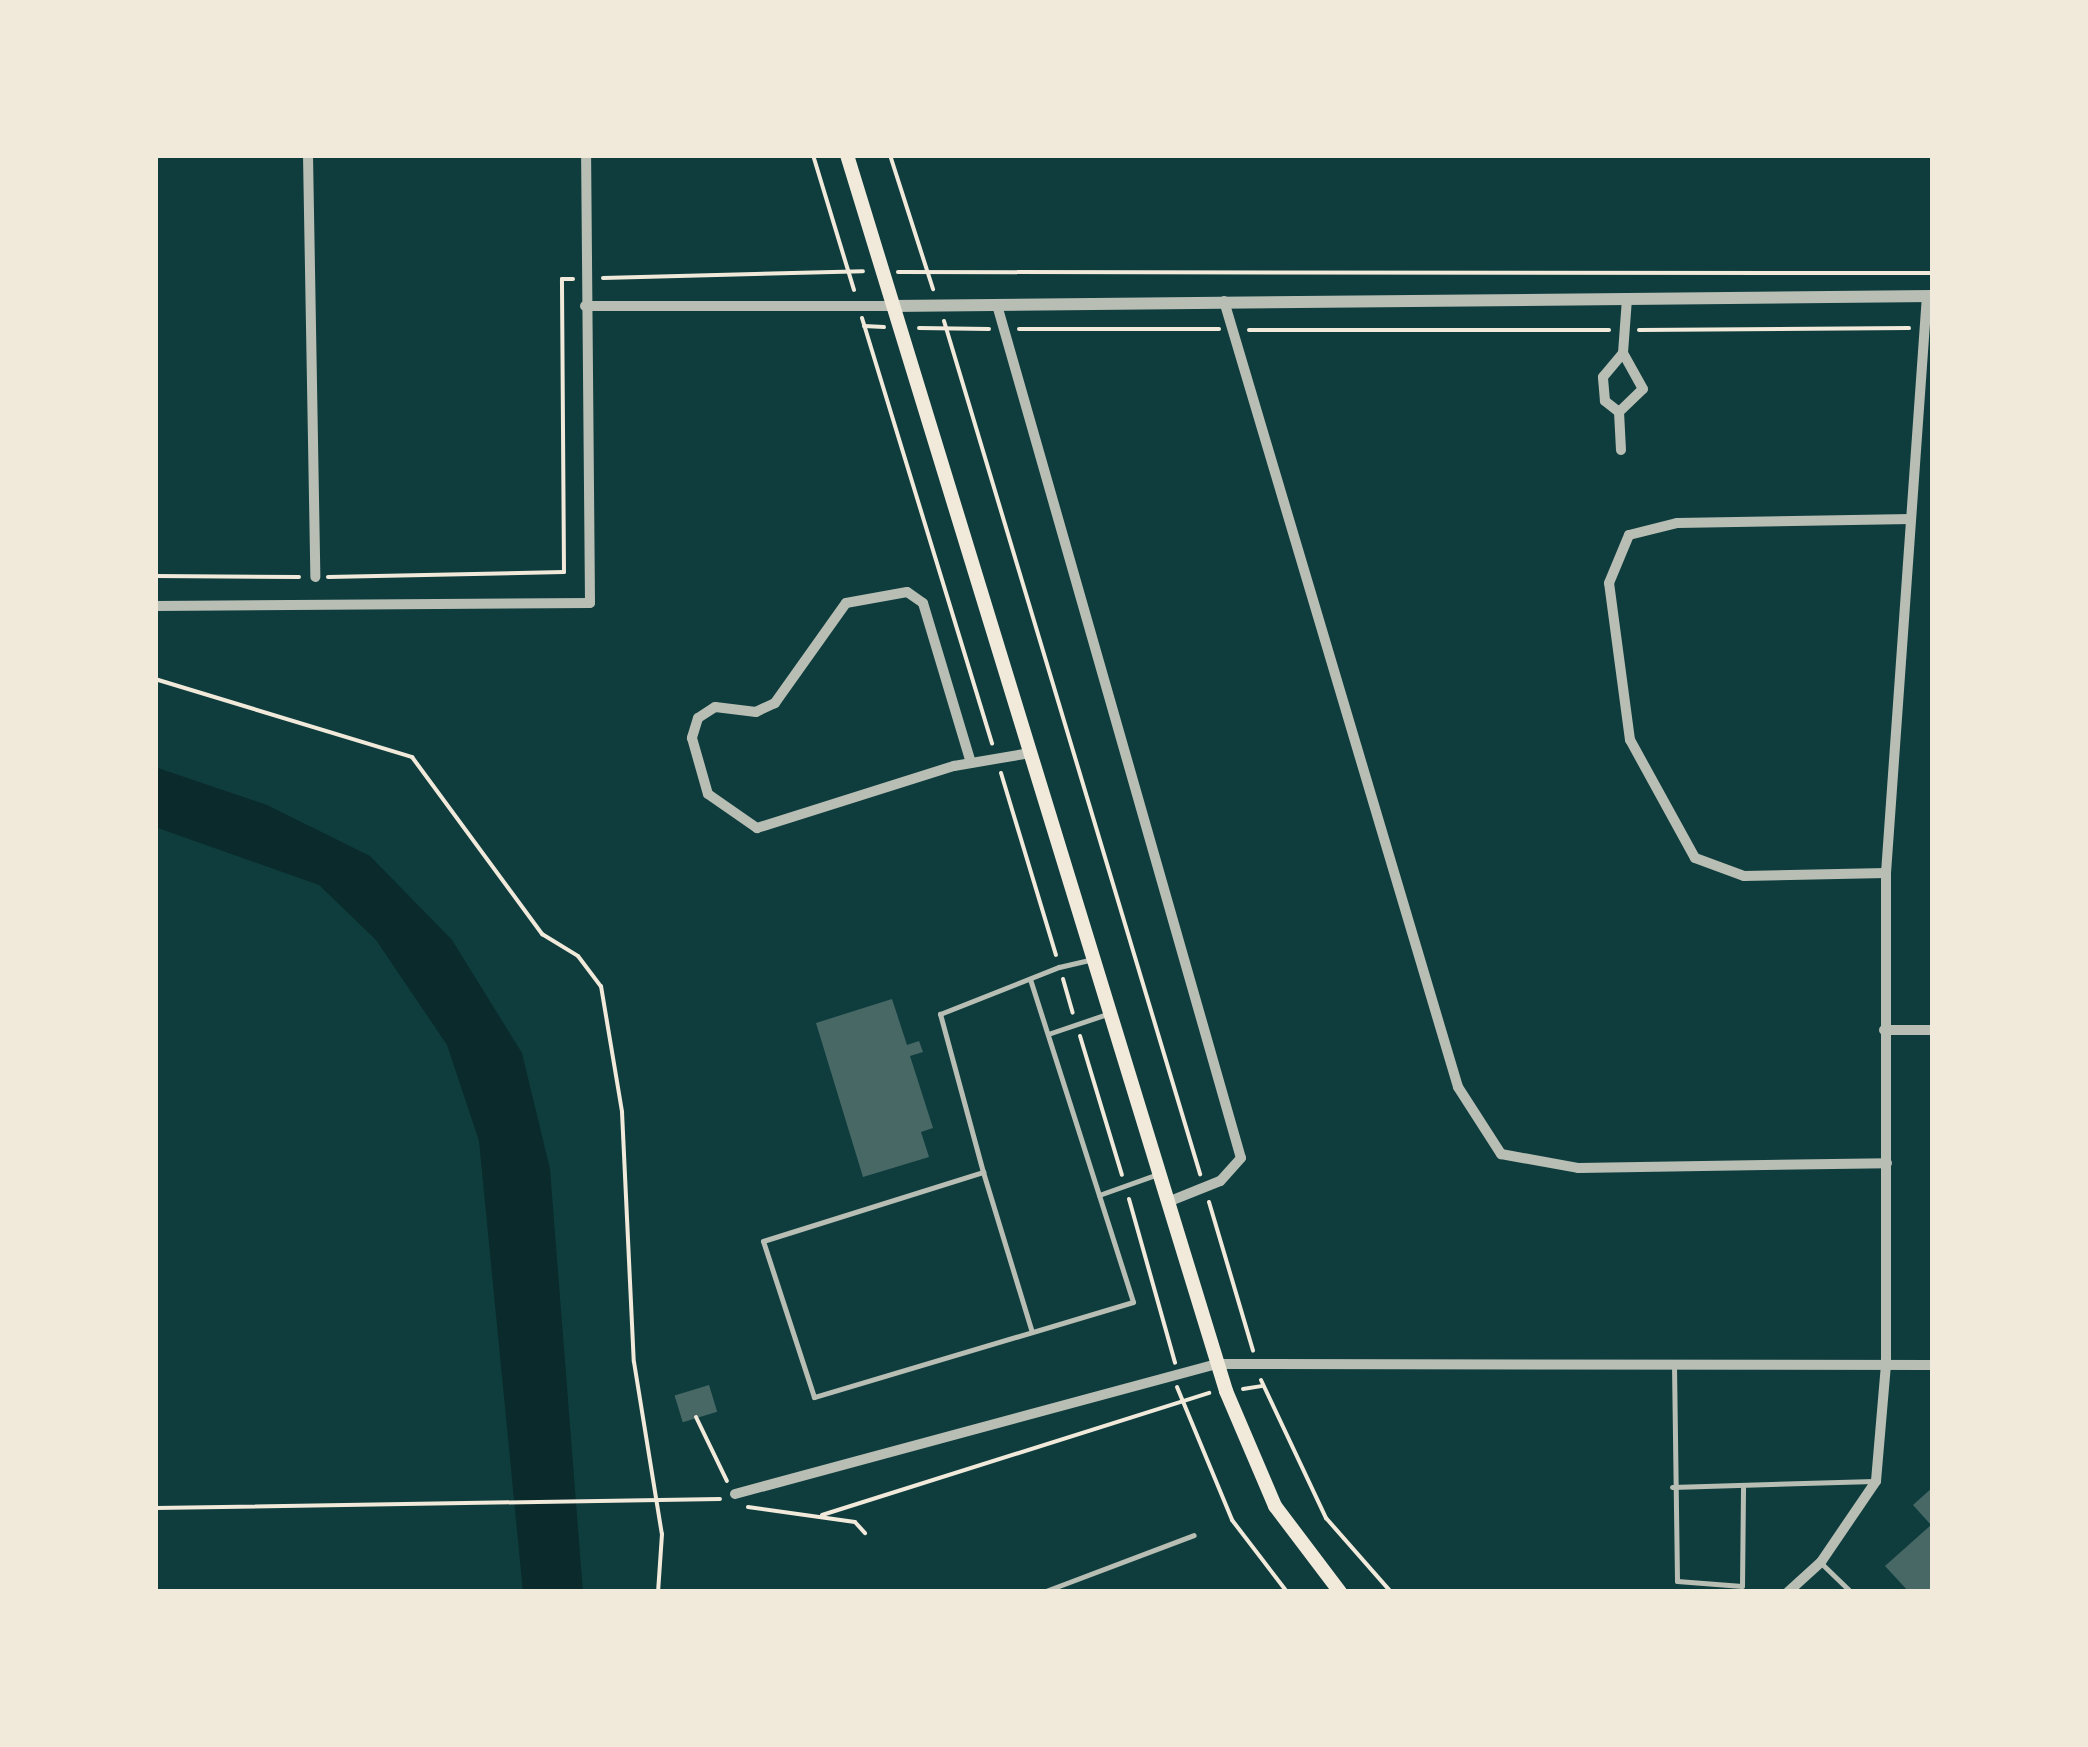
<!DOCTYPE html>
<html>
<head>
<meta charset="utf-8">
<style>
  body { margin:0 }
  #map { position:relative; width:2088px; height:1747px; overflow:hidden; background:#0f3d3e; font-family:Rubik,sans-serif }
  div>[style] { position:absolute }
  [style*='--x'] { left:calc(var(--x)*1px); top:calc(var(--y)*1px); width:calc(var(--w)*1px); rotate:calc(var(--a)*1deg) }
  .water>* { inset:0; background:#0a2a2b }
  .building>* { inset:0; background:#486865; transform-origin:0 0 }
  .path>* { height:4px; margin:-2px; padding:0 2px; transform-origin:2px; border-radius:2px; background:#f1e9da }
  .service>* { height:5px; margin:-2.5px; padding:0 2.5px; transform-origin:2.5px; border-radius:2.5px; background:#b8beb3 }
  .minor>* { height:10px; margin:-5px; padding:0 5px; transform-origin:5px; border-radius:5px; background:#b8beb3 }
  .tertiary>* { height:12px; margin:-6px; padding:0 6px; transform-origin:6px; border-radius:6px; background:#b8beb3 }
  .secondary>* { height:14px; margin:-7px; padding:0 7px; transform-origin:7px; border-radius:7px; background:#f1e9da }
  span { translate:-50% -50%; white-space:nowrap; text-align:center; line-height:1.15; -webkit-text-stroke:8px #f1e9da; paint-order:stroke }
  .frame { position:absolute; inset:0; border:158px solid #f1e9da; pointer-events:none }
</style>
</head>
<body>
<div id="map">
  <div class="water">
    <i style="clip-path:polygon(155px 767px,267px 805px,370px 856px,452px 940px,522px 1053px,550px 1169px,583px 1592px,523px 1592px,479px 1141px,447px 1045px,376px 940px,319px 885px,155px 827px)"></i>
  </div>
  <div class="building">
    <i style="clip-path:polygon(892px 999px,907px 1045px,919px 1041px,923px 1052px,910px 1056px,933px 1128px,921px 1132px,929px 1157px,863px 1177px,816px 1023px)"></i>
    <i style="left:709px;top:1385px;width:28px;height:36px;rotate:73deg"></i>
    <i style="clip-path:polygon(1933px 1487px,1933px 1592px,1909px 1592px,1885px 1566px,1931px 1525px,1913px 1505px)"></i>
  </div>
  <div class="path">
    <i style="--x:813;--y:155;--w:141;--a:73.1"></i>
    <i style="--x:890;--y:155;--w:141;--a:72.2"></i>
    <i style="--x:898;--y:272;--w:1035;--a:0.06"></i>
    <i style="--x:603;--y:278;--w:260;--a:-1.5"></i>
    <i style="--x:862;--y:318;--w:445;--a:73"></i>
    <i style="--x:944;--y:321;--w:891;--a:73.29"></i>
    <i style="--x:864;--y:326;--w:20;--a:3"></i>
    <i style="--x:919;--y:328;--w:70;--a:0.8"></i>
    <i style="--x:1019;--y:329;--w:200;--a:0"></i>
    <i style="--x:1249;--y:330;--w:360;--a:0"></i>
    <i style="--x:1639;--y:330;--w:270;--a:-0.4"></i>
    <i style="--x:155;--y:576;--w:144;--a:0.4"></i>
    <i style="--x:328;--y:577;--w:236;--a:-1.2"></i>
    <i style="--x:564;--y:572;--w:293;--a:-90.4"></i>
    <i style="--x:562;--y:279;--w:11;--a:0"></i>
    <i style="--x:155;--y:679;--w:269;--a:16.9"></i>
    <i style="--x:412;--y:757;--w:220;--a:53.7"></i>
    <i style="--x:542;--y:934;--w:42;--a:31.4"></i>
    <i style="--x:578;--y:956;--w:38;--a:53"></i>
    <i style="--x:601;--y:986;--w:128;--a:80.5"></i>
    <i style="--x:622;--y:1112;--w:250;--a:87.3"></i>
    <i style="--x:634;--y:1362;--w:174;--a:80.8"></i>
    <i style="--x:662;--y:1534;--w:58;--a:93.9"></i>
    <i style="--x:1001;--y:773;--w:190;--a:73.2"></i>
    <i style="--x:1063;--y:979;--w:35;--a:74"></i>
    <i style="--x:1080;--y:1036;--w:145;--a:73.2"></i>
    <i style="--x:1129;--y:1199;--w:170;--a:74.3"></i>
    <i style="--x:1209;--y:1202;--w:155;--a:73.5"></i>
    <i style="--x:1261;--y:1380;--w:153;--a:64.8"></i>
    <i style="--x:1326;--y:1518;--w:98;--a:48.7"></i>
    <i style="--x:1177;--y:1387;--w:144;--a:67.5"></i>
    <i style="--x:1232;--y:1520;--w:91;--a:52.6"></i>
    <i style="--x:1243;--y:1389;--w:20;--a:-9"></i>
    <i style="--x:696;--y:1417;--w:71;--a:64.2"></i>
    <i style="--x:748;--y:1507;--w:108;--a:8"></i>
    <i style="--x:855;--y:1522;--w:15;--a:48"></i>
    <i style="--x:155;--y:1508;--w:565;--a:-0.91"></i>
    <i style="--x:822;--y:1515;--w:406;--a:-17.5"></i>
  </div>
  <div class="service">
    <i style="--x:1030;--y:979;--w:339;--a:72.3"></i>
    <i style="--x:1133;--y:1302;--w:333;--a:163.4"></i>
    <i style="--x:814;--y:1397;--w:164;--a:-108.1"></i>
    <i style="--x:763;--y:1241;--w:231;--a:-17.4"></i>
    <i style="--x:983;--y:1172;--w:164;--a:-105.2"></i>
    <i style="--x:940;--y:1014;--w:128;--a:-21.6"></i>
    <i style="--x:1059;--y:967;--w:32;--a:-13"></i>
    <i style="--x:1048;--y:1034;--w:62;--a:-18.7"></i>
    <i style="--x:983;--y:1172;--w:167;--a:73"></i>
    <i style="--x:1099;--y:1195;--w:63;--a:-19.6"></i>
    <i style="--x:1674;--y:1365;--w:216;--a:89.2"></i>
    <i style="--x:1677;--y:1581;--w:65;--a:4.4"></i>
    <i style="--x:1742;--y:1586;--w:98;--a:-89.4"></i>
    <i style="--x:1672;--y:1487;--w:202;--a:-1.7"></i>
    <i style="--x:1821;--y:1563;--w:42;--a:44"></i>
    <i style="--x:1043;--y:1592;--w:161;--a:-20.7"></i>
  </div>
  <div class="minor">
    <i style="--x:308;--y:155;--w:422;--a:89"></i>
    <i style="--x:1224;--y:301;--w:820;--a:73.42"></i>
    <i style="--x:1458;--y:1087;--w:80;--a:57.3"></i>
    <i style="--x:1501;--y:1154;--w:78;--a:10.3"></i>
    <i style="--x:1578;--y:1168;--w:309;--a:-0.9"></i>
    <i style="--x:997;--y:305;--w:887;--a:74.04"></i>
    <i style="--x:1241;--y:1158;--w:31;--a:132"></i>
    <i style="--x:1220;--y:1181;--w:56;--a:158"></i>
    <i style="--x:585;--y:306;--w:307;--a:0"></i>
    <i style="--x:1619;--y:412;--w:33;--a:-44"></i>
    <i style="--x:1643;--y:389;--w:41;--a:-119.1"></i>
    <i style="--x:1621;--y:450;--w:38;--a:-93"></i>
    <i style="--x:1619;--y:412;--w:18;--a:-142"></i>
    <i style="--x:1605;--y:401;--w:24;--a:-95"></i>
    <i style="--x:1603;--y:377;--w:31;--a:-50"></i>
    <i style="--x:1623;--y:353;--w:54;--a:-85.8"></i>
    <i style="--x:155;--y:606;--w:435;--a:-0.4"></i>
    <i style="--x:590;--y:603;--w:448;--a:-90.5"></i>
    <i style="--x:971;--y:763;--w:167;--a:-106.7"></i>
    <i style="--x:923;--y:603;--w:19;--a:-145"></i>
    <i style="--x:907;--y:592;--w:62;--a:169.8"></i>
    <i style="--x:846;--y:603;--w:123;--a:125.4"></i>
    <i style="--x:775;--y:703;--w:21;--a:155"></i>
    <i style="--x:756;--y:712;--w:41;--a:-173"></i>
    <i style="--x:715;--y:707;--w:20;--a:147"></i>
    <i style="--x:698;--y:718;--w:21;--a:107"></i>
    <i style="--x:692;--y:738;--w:58;--a:74.1"></i>
    <i style="--x:708;--y:794;--w:60;--a:34.8"></i>
    <i style="--x:757;--y:828;--w:207;--a:-17.5"></i>
    <i style="--x:954;--y:766;--w:77;--a:-9.7"></i>
    <i style="--x:1886;--y:873;--w:142;--a:178.8"></i>
    <i style="--x:1744;--y:876;--w:52;--a:-159.8"></i>
    <i style="--x:1695;--y:858;--w:135;--a:-118.8"></i>
    <i style="--x:1630;--y:740;--w:158;--a:-97.6"></i>
    <i style="--x:1609;--y:583;--w:52;--a:-67.4"></i>
    <i style="--x:1629;--y:535;--w:49;--a:-14"></i>
    <i style="--x:1677;--y:523;--w:234;--a:-1"></i>
    <i style="--x:1884;--y:1030;--w:49;--a:0"></i>
    <i style="--x:735;--y:1494;--w:499;--a:-15.1"></i>
    <i style="--x:1217;--y:1364;--w:716;--a:0.08"></i>
    <i style="--x:1788;--y:1592;--w:45;--a:-42.3"></i>
    <i style="--x:1821;--y:1562;--w:98;--a:-55.8"></i>
    <i style="--x:1876;--y:1481;--w:117;--a:-85.1"></i>
    <i style="--x:1886;--y:1364;--w:491;--a:-90"></i>
    <i style="--x:1886;--y:873;--w:578;--a:-85.94"></i>
  </div>
  <div class="tertiary">
    <i style="--x:892;--y:306;--w:1041;--a:-0.55"></i>
  </div>
  <div class="secondary">
    <i style="--x:847;--y:155;--w:1293;--a:72.95"></i>
    <i style="--x:1226;--y:1391;--w:125;--a:66.9"></i>
    <i style="--x:1275;--y:1506;--w:108;--a:52.9"></i>
  </div>
  <div class="frame"></div>
</div>
</body>
</html>
